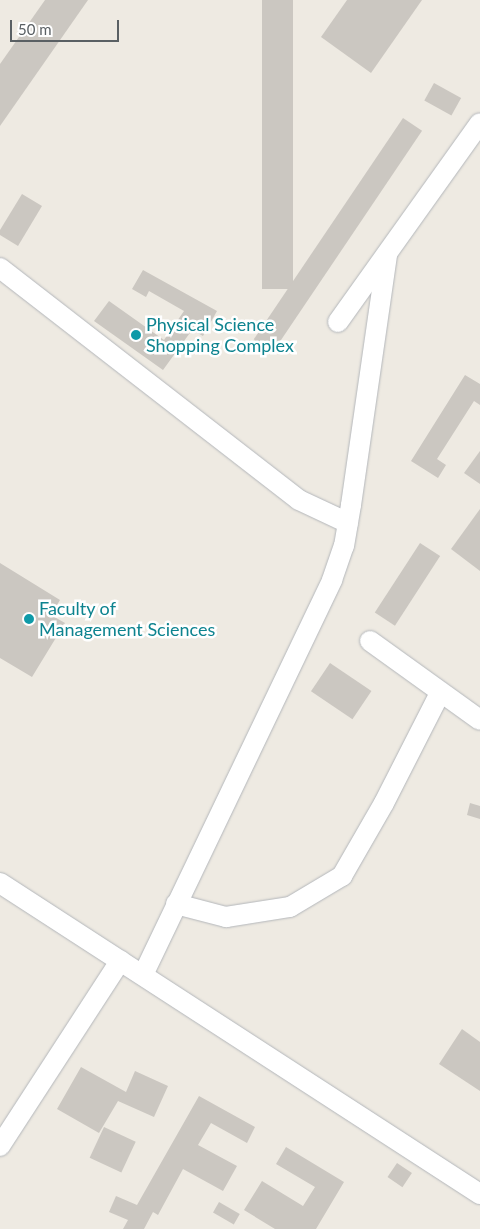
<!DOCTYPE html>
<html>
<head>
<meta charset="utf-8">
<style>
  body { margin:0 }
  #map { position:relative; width:480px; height:1229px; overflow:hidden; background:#eeeae2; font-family:Lato,sans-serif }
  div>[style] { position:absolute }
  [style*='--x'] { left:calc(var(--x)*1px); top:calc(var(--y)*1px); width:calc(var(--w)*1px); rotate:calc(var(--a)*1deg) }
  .building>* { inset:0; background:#cbc7c1; transform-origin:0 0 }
  .roads { filter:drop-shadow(0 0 1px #b3b6ba) drop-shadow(0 0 1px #b3b6ba) }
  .minor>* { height:20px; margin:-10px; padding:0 10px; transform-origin:10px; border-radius:10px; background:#fff }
  .dots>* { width:14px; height:14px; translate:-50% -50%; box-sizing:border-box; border:2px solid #fff; border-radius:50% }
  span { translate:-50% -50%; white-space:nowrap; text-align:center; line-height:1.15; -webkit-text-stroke:5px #fff; paint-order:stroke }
  .culture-label { font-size:18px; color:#0d838f }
  .left { translate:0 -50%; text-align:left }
  .scale { position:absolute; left:10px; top:20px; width:109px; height:22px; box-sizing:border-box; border:2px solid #5a6064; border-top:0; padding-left:6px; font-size:15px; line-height:18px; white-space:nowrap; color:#5a6064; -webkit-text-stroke:4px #fff; paint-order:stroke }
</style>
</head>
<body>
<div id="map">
  <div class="building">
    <i style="clip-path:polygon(45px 0,88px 0,0 126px,0 64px)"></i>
    <i style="left:262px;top:0;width:31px;height:289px"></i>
    <i style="clip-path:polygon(347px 0,422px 0,371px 73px,321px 37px)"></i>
    <i style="left:434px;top:83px;width:31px;height:20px;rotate:29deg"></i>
    <i style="left:403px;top:118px;width:23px;height:267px;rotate:34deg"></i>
    <i style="clip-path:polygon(22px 194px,42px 206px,18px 246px,0 235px,0 230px)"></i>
    <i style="clip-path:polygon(143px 270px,217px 311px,203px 336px,192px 330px,163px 370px,94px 321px,109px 301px,164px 340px,184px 311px,149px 291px,146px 297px,132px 289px)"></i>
    <i style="clip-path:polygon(465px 375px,480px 384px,480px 405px,474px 401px,437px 459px,446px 465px,438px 478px,411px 461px)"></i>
    <i style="clip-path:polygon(480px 451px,480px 484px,464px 473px)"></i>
    <i style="clip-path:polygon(480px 509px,480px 571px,451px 549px)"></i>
    <i style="left:420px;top:543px;width:24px;height:83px;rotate:33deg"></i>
    <i style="clip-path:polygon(0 563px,60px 600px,51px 615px,65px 623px,32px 677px,0 658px)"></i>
    <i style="left:330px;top:663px;width:50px;height:34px;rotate:34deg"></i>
    <i style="clip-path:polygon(470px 803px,480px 806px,480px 819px,467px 815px)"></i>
    <i style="clip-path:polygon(462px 1029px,480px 1042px,480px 1091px,439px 1064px)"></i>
    <i style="clip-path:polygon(81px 1067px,126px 1092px,135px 1071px,168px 1086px,154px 1117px,118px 1101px,99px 1133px,57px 1109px)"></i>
    <i style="clip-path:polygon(199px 1096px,255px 1127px,247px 1143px,211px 1123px,198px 1145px,237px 1166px,223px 1191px,183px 1169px,158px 1215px,153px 1212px,144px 1229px,123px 1229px,128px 1220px,109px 1212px,116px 1196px,137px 1205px)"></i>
    <i style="left:104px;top:1127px;width:35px;height:34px;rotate:25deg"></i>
    <i style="clip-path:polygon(286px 1147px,344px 1182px,316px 1229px,275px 1229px,244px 1210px,262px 1181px,303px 1206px,315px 1187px,276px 1164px)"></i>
    <i style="left:397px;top:1163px;width:18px;height:17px;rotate:34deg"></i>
    <i style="left:219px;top:1202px;width:24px;height:12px;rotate:30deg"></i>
  </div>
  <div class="roads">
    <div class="minor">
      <i style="--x:0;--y:268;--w:378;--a:37.8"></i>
      <i style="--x:299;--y:500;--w:54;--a:25.1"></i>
      <i style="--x:338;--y:322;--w:244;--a:-54.5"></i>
      <i style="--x:370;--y:641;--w:135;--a:35.7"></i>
      <i style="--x:0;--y:883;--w:572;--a:32.94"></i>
      <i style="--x:176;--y:904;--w:52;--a:14.6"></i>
      <i style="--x:226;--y:917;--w:65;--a:-8.9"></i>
      <i style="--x:290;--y:907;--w:61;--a:-30.8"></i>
      <i style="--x:342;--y:876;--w:84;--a:-60.1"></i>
      <i style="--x:384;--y:803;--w:123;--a:-63"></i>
      <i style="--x:143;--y:975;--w:438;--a:-64.4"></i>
      <i style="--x:332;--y:580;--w:36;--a:-71"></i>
      <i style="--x:344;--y:546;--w:42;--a:-80.3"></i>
      <i style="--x:351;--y:505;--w:254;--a:-81.8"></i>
      <i style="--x:0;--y:1146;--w:221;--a:-57"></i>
    </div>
  </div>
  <div class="dots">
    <i style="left:136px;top:335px;background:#0f9aa8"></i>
    <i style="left:29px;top:619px;background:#0f9aa8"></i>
  </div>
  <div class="culture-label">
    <span class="left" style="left:146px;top:335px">Physical Science<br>Shopping Complex</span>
    <span class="left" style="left:39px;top:619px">Faculty of<br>Management Sciences</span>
  </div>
  <div class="scale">50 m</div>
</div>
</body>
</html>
